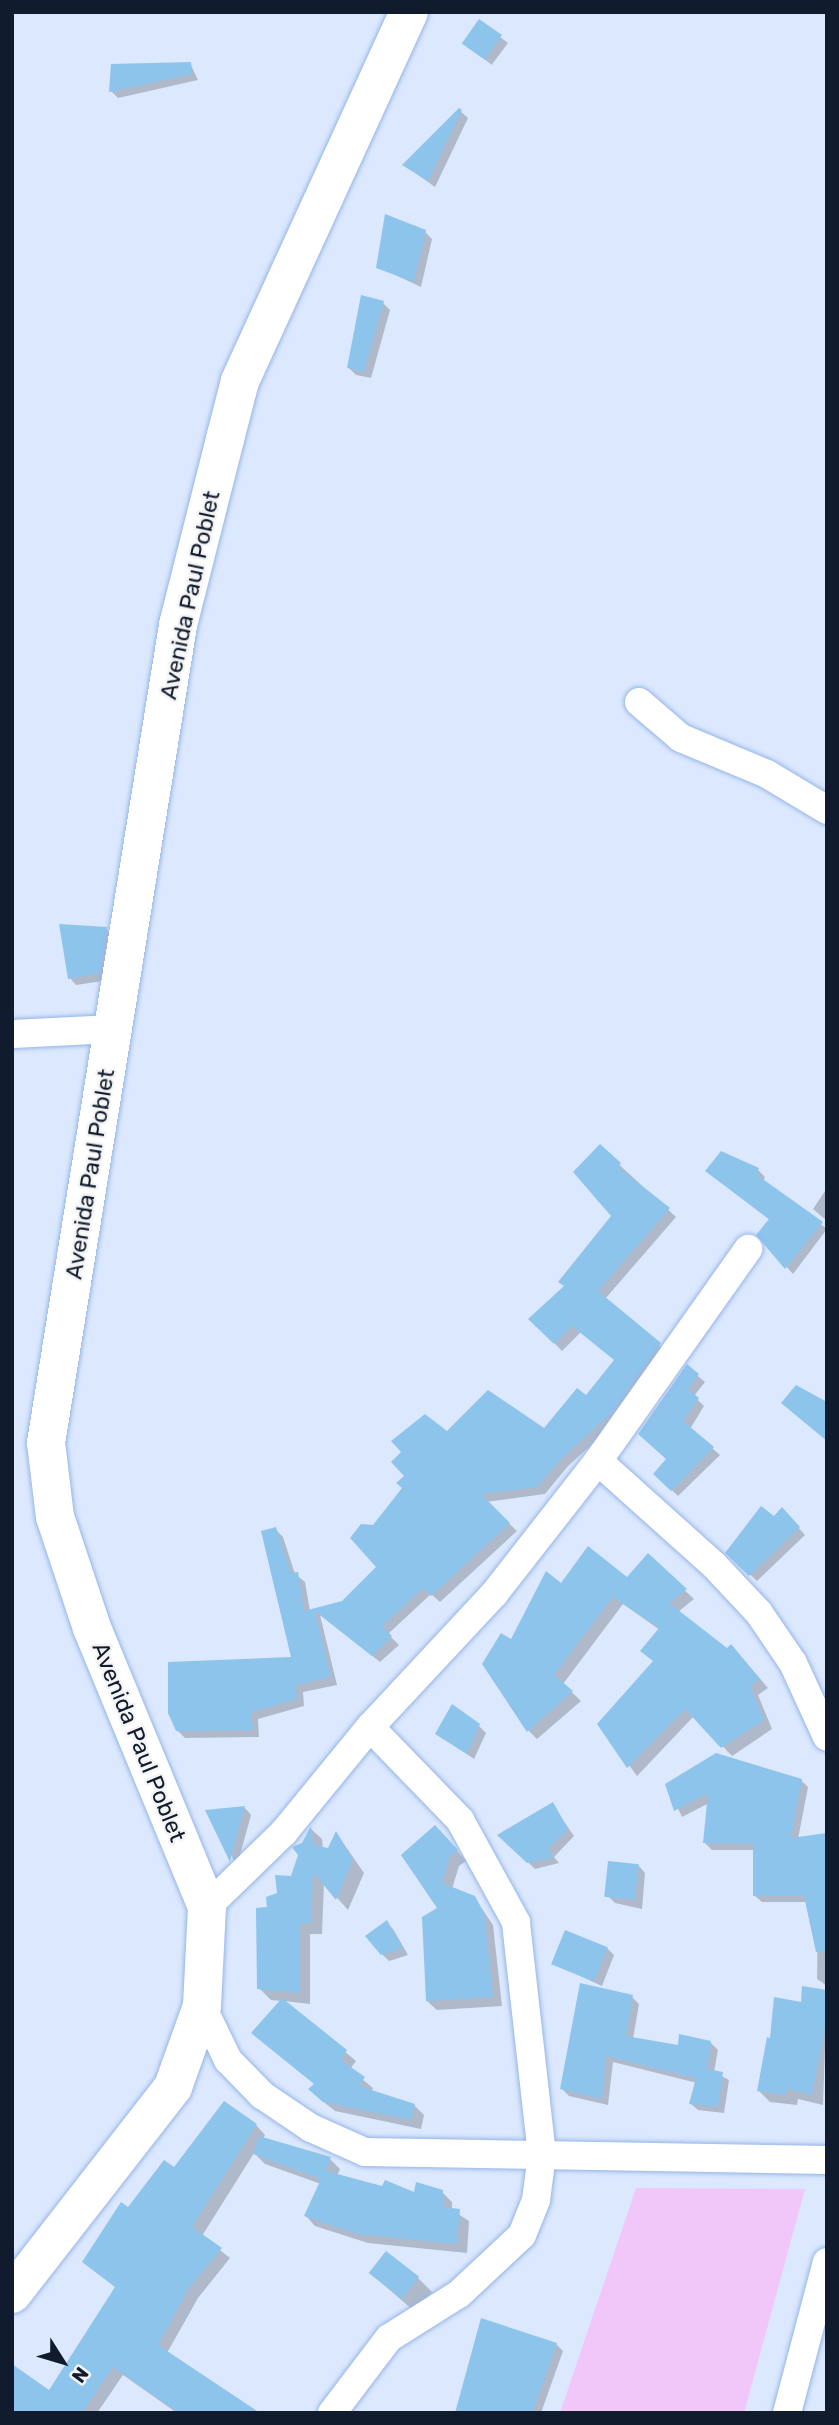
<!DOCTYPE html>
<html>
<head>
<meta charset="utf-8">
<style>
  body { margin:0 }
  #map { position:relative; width:839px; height:2425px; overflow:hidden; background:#dbe8fd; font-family:Rubik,sans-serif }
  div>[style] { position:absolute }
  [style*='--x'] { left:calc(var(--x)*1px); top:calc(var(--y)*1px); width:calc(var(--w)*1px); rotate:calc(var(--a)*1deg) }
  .green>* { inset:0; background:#f1c7fa }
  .shadow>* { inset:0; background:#0003; transform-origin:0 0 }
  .building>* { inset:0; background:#8dc4ec; transform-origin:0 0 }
  .roads { filter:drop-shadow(0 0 2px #96b5e8) drop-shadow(0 0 2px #96b5e8) }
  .street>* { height:28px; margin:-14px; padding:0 14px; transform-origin:14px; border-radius:14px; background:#fff }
  .secondary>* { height:38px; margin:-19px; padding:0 19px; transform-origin:19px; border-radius:19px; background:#fff }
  span { translate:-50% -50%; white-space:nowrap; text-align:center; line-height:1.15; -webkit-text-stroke:5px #f4f4f4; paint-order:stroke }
  .street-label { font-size:23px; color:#101b2e }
  .frame { position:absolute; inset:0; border:14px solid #101b2e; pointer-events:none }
  .north { position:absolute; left:28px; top:2327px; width:70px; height:70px; -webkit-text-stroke:5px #f4f4f4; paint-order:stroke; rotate:127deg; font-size:19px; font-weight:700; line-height:28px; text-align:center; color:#101b2e }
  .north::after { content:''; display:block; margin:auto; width:24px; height:32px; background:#101b2e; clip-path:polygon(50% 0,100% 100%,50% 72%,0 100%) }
</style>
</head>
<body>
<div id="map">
  <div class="green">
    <i style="clip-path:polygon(636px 2188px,805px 2189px,744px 2413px,560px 2413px)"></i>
  </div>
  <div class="shadow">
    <i style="left:480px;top:22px;width:35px;height:27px;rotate:37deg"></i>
    <i style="clip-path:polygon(190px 63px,198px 80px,118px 98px,111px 91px)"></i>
    <i style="clip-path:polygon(459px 110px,468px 118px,435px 187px,404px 165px)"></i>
    <i style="clip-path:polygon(425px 232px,432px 239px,421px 287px,378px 267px)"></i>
    <i style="clip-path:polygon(383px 303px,390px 310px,371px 378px,356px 375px,349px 368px)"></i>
    <i style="clip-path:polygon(106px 929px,113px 935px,103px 981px,76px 985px,70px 978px)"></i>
    <i style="clip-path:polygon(600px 1147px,676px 1217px,605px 1299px,667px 1352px,620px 1419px,568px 1466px,545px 1494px,486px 1502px,517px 1531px,440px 1602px,431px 1594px,388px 1634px,399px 1645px,380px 1662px,320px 1615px,337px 1685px,303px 1692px,304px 1706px,258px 1719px,259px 1737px,185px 1738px,177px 1730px,293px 1659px,275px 1529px,283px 1537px,295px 1574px,305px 1582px,310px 1611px,343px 1602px,378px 1567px,374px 1527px,447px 1434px,544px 1431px,586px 1397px,616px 1361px,581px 1332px,562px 1351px,531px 1319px,566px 1287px,613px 1216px)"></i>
    <i style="clip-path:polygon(758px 1170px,765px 1177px,763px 1182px,827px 1229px,793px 1274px,758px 1235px,770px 1220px,714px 1177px)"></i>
    <i style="clip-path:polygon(827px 1188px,827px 1221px,813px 1209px)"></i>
    <i style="clip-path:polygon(687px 1367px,705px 1382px,694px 1396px,704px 1406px,690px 1429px,720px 1455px,678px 1496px,655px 1474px,668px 1459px)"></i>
    <i style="clip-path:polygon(788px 1516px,805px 1535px,757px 1581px,728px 1553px,774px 1519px)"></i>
    <i style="clip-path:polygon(648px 1556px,694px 1599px,678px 1612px,728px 1651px,732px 1646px,768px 1688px,758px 1695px,772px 1729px,732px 1756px,694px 1716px,637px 1776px,599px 1724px,654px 1662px,660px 1630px,623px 1604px,563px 1684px,581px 1701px,537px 1739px,528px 1730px,511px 1642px,561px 1585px,627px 1580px)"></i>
    <i style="clip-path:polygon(479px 1726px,486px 1733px,474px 1759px,437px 1734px)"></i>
    <i style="clip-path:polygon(801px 1780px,808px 1787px,798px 1839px,827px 1835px,827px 1986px,817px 1979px,818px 1915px,807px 1902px,762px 1902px,755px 1896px,755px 1850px,712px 1850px,705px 1843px,709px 1803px,682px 1817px,667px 1785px)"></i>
    <i style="clip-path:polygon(552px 1804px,574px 1836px,554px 1857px,559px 1863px,535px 1869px,500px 1835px)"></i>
    <i style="clip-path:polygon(245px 1808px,251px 1815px,237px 1866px,207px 1811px)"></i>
    <i style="clip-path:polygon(311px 1829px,322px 1839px,323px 1849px,329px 1850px,337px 1834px,364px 1873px,348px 1910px,324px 1883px,322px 1934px,310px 1934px,310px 2004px,284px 2001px,356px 2061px,350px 2069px,373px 2088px,371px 2092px,414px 2105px,424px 2115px,421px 2129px,335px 2111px,320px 2099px,281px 2001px,271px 2000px,259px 1988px,269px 1908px,292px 1878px)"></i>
    <i style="clip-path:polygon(445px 1837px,466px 1861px,459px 1866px,452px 1889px,474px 1897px,493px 1925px,502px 2006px,437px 2010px,427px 2001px)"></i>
    <i style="clip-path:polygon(639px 1866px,645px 1873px,642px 1909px,615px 1903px,608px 1896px)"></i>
    <i style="clip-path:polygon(387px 1923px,393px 1929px,408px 1955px,389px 1961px,382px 1954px)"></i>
    <i style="clip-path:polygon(607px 1948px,614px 1955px,602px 1986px,554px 1964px)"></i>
    <i style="clip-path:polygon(827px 1992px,823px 2105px,798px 2099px,797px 2105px,770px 2102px,758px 2090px,772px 2040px,803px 2004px)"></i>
    <i style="clip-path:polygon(632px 1997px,639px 2004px,633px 2039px,679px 2047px,711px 2043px,718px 2050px,714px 2072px,729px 2080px,724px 2113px,698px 2110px,691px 2104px,697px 2083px,613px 2062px,608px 2105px,569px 2096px,562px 2089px)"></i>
    <i style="clip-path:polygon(256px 2125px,265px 2135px,263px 2139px,330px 2159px,340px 2169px,337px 2176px,415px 2195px,442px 2192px,452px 2202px,452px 2210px,469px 2221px,467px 2253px,368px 2243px,315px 2226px,306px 2216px,321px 2184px,265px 2164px,254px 2153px,202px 2236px,230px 2258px,198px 2298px,167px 2353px,256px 2413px,177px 2413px,123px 2375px,97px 2413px,12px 2413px,50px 2392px,116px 2288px,128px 2209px,174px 2169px)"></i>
    <i style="clip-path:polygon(369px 2272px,418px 2278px,432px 2292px,414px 2311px)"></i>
    <i style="clip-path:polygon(556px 2344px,563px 2351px,541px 2413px,457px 2413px)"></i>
  </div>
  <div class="building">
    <i style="left:479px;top:19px;width:28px;height:30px;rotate:35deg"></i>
    <i style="clip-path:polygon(191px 62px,192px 74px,109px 92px,111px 64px)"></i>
    <i style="clip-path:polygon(459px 108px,462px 110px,428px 181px,402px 165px)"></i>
    <i style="clip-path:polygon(385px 214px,426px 230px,414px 282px,376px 268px)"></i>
    <i style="clip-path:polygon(361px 295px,384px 301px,364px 372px,347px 368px)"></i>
    <i style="clip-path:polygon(59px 924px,107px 927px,100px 973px,68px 979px)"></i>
    <i style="clip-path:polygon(600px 1144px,621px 1163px,618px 1167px,670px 1208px,598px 1291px,661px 1343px,612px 1412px,561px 1459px,537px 1487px,481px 1494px,510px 1523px,431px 1596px,423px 1588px,382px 1626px,392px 1636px,372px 1656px,315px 1611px,331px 1677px,296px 1685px,297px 1699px,251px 1712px,253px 1730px,176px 1731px,168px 1713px,168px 1662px,291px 1657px,261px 1531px,276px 1527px,291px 1573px,298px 1572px,304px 1611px,342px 1601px,376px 1567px,350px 1538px,361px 1524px,373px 1525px,402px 1488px,396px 1483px,404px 1476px,391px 1462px,401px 1452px,391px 1441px,425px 1414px,447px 1431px,488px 1390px,544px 1428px,577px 1388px,586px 1395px,614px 1360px,572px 1326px,554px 1344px,528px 1319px,564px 1286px,558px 1282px,611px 1216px,573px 1172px)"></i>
    <i style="clip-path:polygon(721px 1151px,759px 1168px,757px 1175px,823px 1222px,785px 1269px,756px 1235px,769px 1219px,705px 1171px)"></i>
    <i style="clip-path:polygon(687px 1364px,699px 1374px,688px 1389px,699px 1398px,683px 1421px,714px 1447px,671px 1491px,653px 1474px,666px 1459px,638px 1434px)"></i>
    <i style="clip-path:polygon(796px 1385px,827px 1402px,827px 1441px,781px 1403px)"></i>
    <i style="clip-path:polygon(761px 1506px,774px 1516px,782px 1507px,800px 1527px,749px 1576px,725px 1553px)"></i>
    <i style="clip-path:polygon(588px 1546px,627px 1577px,648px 1553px,687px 1589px,669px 1603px,727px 1648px,731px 1644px,760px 1679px,750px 1686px,764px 1720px,721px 1748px,685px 1709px,627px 1768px,597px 1724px,653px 1661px,640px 1651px,659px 1628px,613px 1597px,554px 1675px,573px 1691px,527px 1732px,482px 1664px,501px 1633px,511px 1639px,546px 1571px,561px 1583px)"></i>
    <i style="clip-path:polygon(452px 1704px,480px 1724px,467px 1754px,435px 1734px)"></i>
    <i style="clip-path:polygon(716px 1753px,802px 1779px,791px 1838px,827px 1833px,827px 1951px,816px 1952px,804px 1896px,753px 1896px,753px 1844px,703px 1843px,708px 1793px,674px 1811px,665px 1784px)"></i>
    <i style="clip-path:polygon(553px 1802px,568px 1829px,548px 1849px,554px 1857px,527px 1863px,497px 1835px)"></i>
    <i style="clip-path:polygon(245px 1806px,230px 1861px,230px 1862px,205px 1810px)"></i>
    <i style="clip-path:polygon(435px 1825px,458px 1850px,450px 1856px,442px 1883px,475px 1896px,484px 1913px,493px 1997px,426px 2001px,422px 1917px,437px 1908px,401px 1855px)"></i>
    <i style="clip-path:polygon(311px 1826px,313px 1845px,328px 1848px,336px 1831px,353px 1860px,336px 1900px,313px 1872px,311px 1923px,299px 1924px,299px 1993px,257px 1989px,256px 1908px,267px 1907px,266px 1897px,277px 1893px,275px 1875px,291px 1876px,298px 1855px,292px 1847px,302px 1843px)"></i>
    <i style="left:608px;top:1861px;width:31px;height:36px;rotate:6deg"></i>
    <i style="clip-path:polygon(387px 1920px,403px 1948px,381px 1955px,365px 1936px)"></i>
    <i style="left:565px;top:1930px;width:46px;height:37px;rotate:22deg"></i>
    <i style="clip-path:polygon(580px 1983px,633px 1995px,626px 2036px,678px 2045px,679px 2034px,711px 2041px,707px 2069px,723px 2072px,718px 2107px,689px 2104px,696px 2078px,606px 2056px,602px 2099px,560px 2089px)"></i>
    <i style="clip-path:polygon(802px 1986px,827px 1990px,827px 2018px,812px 2095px,787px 2089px,786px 2095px,757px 2091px,767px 2037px,770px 2038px,774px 1997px,801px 2002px)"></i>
    <i style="clip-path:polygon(282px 1998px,347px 2050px,341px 2060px,365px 2077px,359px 2086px,415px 2104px,411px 2120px,323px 2102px,308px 2089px,314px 2084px,251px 2033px)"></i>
    <i style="clip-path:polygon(224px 2101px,257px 2124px,192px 2227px,222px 2248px,189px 2288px,158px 2345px,260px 2413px,179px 2413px,113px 2367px,82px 2413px,12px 2413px,12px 2364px,49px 2390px,115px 2287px,82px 2262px,121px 2202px,128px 2207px,164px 2160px,174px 2167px)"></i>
    <i style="clip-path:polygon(259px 2136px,331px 2157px,326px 2171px,382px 2186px,385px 2180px,414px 2192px,416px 2182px,443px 2190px,443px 2207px,460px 2209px,457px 2244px,357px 2234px,304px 2216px,321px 2179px,253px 2154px)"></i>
    <i style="left:386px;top:2251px;width:42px;height:28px;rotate:38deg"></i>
    <i style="clip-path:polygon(481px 2318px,557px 2343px,532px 2413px,455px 2413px)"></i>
  </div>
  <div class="roads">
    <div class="street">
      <i style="--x:639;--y:702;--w:55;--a:40.6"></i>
      <i style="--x:681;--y:738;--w:93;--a:22.7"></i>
      <i style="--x:767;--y:774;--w:70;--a:31"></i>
      <i style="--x:12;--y:1034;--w:102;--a:-2.8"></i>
      <i style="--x:598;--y:1461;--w:156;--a:41.9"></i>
      <i style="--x:714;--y:1565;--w:66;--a:46.8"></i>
      <i style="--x:759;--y:1613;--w:60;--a:55.8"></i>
      <i style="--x:793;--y:1663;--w:81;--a:65.3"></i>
      <i style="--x:207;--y:1907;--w:107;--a:-44.2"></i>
      <i style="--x:284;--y:1832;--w:136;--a:-50.7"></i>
      <i style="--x:370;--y:1727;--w:182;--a:-47"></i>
      <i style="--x:494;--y:1594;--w:169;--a:-52"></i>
      <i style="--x:598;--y:1461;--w:260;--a:-54.7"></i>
      <i style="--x:202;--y:2006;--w:60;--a:64.3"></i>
      <i style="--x:228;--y:2060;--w:49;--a:45.8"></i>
      <i style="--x:262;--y:2095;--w:59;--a:34"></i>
      <i style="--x:311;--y:2128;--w:59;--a:24"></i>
      <i style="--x:365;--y:2152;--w:462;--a:1"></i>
      <i style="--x:332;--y:2413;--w:94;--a:-52.8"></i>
      <i style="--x:389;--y:2338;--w:83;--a:-32.2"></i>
      <i style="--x:459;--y:2294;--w:86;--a:-43.1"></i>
      <i style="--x:522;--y:2235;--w:38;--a:-68"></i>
      <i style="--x:536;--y:2200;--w:45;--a:-82.4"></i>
      <i style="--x:542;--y:2155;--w:234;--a:-96.4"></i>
      <i style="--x:516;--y:1922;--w:116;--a:-118.8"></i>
      <i style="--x:460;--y:1820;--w:129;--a:-134.1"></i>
      <i style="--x:787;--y:2413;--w:156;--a:-75.2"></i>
    </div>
    <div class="secondary">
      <i style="--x:12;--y:2294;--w:262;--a:-52.1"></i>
      <i style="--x:173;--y:2087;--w:86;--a:-70.3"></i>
      <i style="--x:202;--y:2006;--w:99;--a:-87.1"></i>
      <i style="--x:207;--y:1907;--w:302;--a:-112.4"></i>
      <i style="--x:92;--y:1628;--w:117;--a:-108.4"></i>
      <i style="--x:55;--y:1517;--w:75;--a:-96.9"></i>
      <i style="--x:46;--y:1443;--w:829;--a:-80.83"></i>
      <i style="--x:178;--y:625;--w:192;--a:-75.8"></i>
      <i style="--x:225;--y:439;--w:60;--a:-75.5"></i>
      <i style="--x:240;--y:381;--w:406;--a:-65.4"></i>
    </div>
  </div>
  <div class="street-label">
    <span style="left:190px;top:595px;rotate:-78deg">Avenida Paul Poblet</span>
    <span style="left:90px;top:1174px;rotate:-81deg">Avenida Paul Poblet</span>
    <span style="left:139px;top:1742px;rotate:68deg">Avenida Paul Poblet</span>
  </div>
  <div class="frame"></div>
  <div class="north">N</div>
</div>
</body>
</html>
